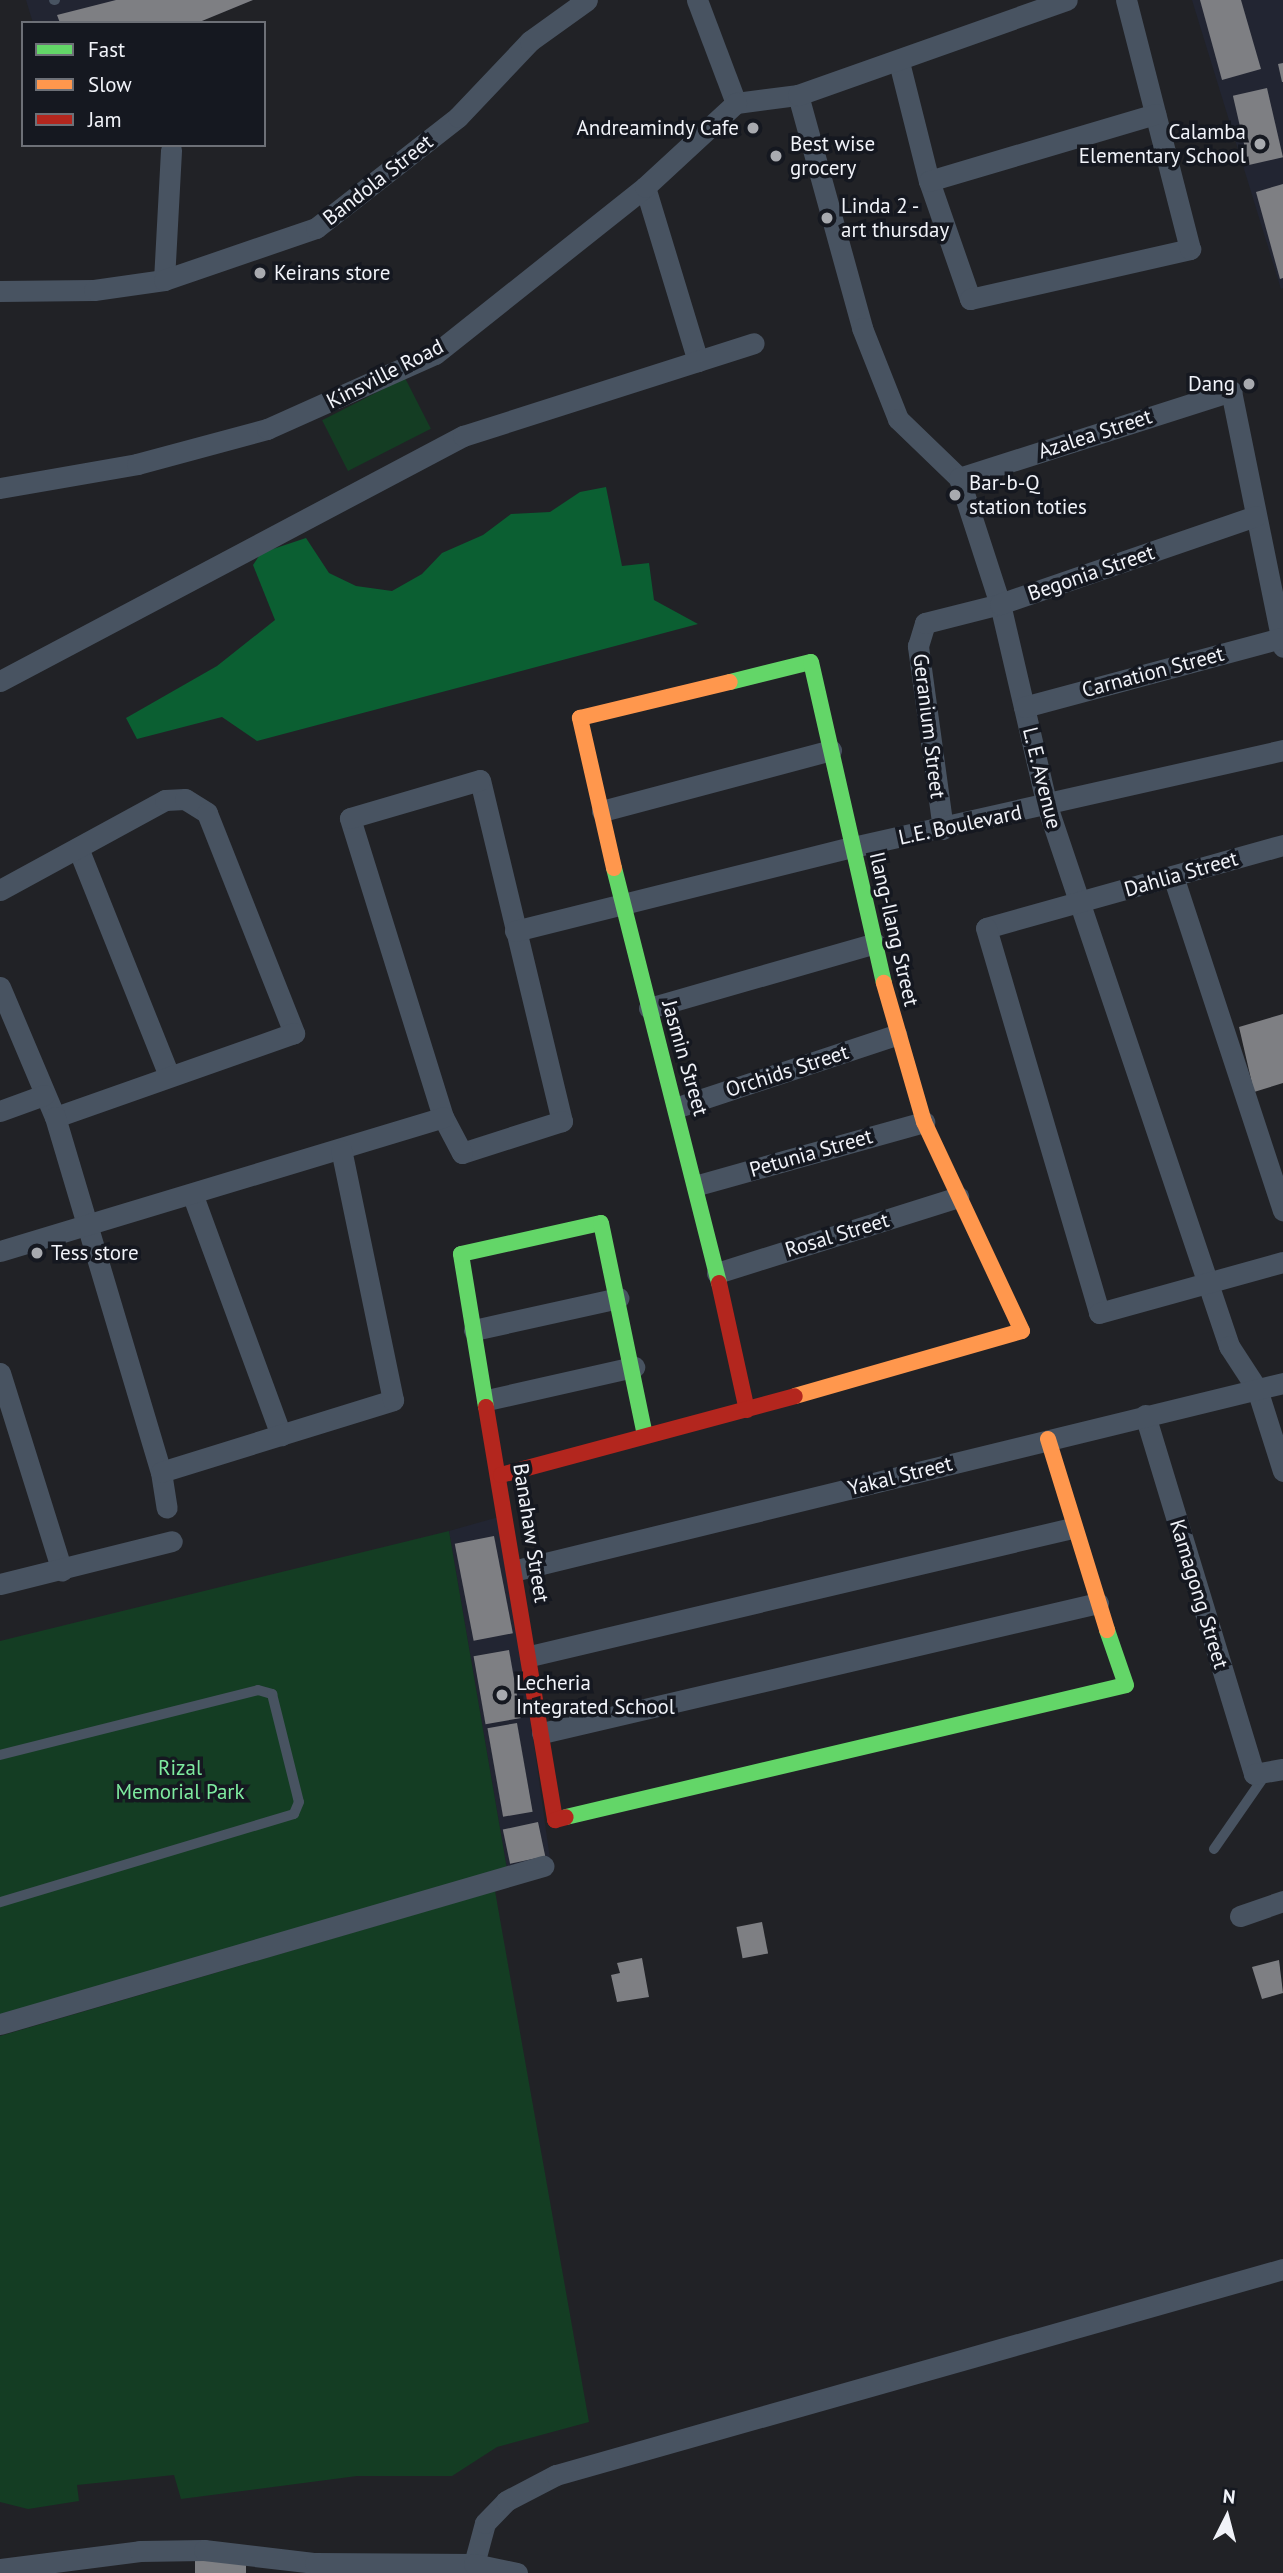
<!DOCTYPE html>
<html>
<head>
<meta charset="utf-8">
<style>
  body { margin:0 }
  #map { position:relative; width:1283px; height:2573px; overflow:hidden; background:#212226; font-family:"PT Sans",sans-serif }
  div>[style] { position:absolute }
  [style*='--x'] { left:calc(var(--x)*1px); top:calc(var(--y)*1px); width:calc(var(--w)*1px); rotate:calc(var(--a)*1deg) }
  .built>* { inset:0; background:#222532 }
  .green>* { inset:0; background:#143d23; transform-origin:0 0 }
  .forest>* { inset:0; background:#0b5f32 }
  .building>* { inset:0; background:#7e7f83; transform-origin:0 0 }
  .lane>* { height:10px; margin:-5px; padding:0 5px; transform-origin:5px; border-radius:5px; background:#485361 }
  .street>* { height:21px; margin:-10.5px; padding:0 10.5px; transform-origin:10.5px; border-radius:10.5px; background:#485361 }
  .fast>* { height:16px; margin:-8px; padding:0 8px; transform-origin:8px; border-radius:8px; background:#63d668 }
  .slow>* { height:16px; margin:-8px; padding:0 8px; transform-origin:8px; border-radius:8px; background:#ff974d }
  .jam>* { height:16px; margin:-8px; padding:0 8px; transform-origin:8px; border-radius:8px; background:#b3261e }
  .dots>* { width:19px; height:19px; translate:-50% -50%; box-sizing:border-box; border:4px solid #151820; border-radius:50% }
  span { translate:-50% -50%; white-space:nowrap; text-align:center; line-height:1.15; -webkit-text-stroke:7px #151820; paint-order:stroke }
  .poi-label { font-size:21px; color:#f1f3f9 }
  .right { translate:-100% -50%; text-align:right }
  .left { translate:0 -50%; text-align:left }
  .street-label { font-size:21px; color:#f1f3f9 }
  .park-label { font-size:21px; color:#7eeb9f }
  .legend { position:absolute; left:21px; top:21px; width:245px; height:126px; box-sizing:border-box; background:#151820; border:2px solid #6d7077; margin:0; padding:9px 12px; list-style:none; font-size:21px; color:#f1f3f9 }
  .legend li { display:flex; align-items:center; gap:14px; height:35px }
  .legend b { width:35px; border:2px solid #6d7077 }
  .north { position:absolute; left:1192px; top:2482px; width:70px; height:70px; -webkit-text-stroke:5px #151820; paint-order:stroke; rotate:6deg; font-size:19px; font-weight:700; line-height:28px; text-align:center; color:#f1f3f9 }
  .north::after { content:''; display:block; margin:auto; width:24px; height:32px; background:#f1f3f9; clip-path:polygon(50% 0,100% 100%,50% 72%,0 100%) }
</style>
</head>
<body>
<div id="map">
  <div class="built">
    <i style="clip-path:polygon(26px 0,253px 0,197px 23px,33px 23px)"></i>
    <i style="clip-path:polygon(1192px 0,1283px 0,1283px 288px,1281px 289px)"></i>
    <i style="clip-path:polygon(502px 1516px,550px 1859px,507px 1869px,449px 1531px)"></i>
  </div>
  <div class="green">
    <i style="left:405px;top:378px;width:57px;height:93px;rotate:63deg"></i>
    <i style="clip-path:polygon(449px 1531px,507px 1869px,0 2016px,0 1641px)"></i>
    <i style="clip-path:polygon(495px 1891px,589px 2422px,497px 2447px,452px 2476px,357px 2476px,181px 2499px,174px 2475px,77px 2485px,79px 2501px,28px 2509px,0 2502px,0 2036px)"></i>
  </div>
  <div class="forest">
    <i style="clip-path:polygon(606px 487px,622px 566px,649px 563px,654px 600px,698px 624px,257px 741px,222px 717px,137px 739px,126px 718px,217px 666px,275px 620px,253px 565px,261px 553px,306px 538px,329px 573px,356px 586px,392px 591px,422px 574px,442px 553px,483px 535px,511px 514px,550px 512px,580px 492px)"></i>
  </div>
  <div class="building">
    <i style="clip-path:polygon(116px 0,253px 0,197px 23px,60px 23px,57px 15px)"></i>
    <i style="clip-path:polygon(1200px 0,1241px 0,1261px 69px,1222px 80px)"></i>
    <i style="clip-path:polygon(1283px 63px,1283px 82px,1282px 82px,1278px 64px)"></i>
    <i style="left:1267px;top:88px;width:71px;height:35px;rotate:77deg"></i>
    <i style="clip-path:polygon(1283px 184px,1283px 278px,1280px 279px,1256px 192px)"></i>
    <i style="clip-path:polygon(1283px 1014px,1283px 1083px,1254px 1092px,1239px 1027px)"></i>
    <i style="left:494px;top:1536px;width:99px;height:40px;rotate:79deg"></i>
    <i style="left:509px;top:1650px;width:69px;height:36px;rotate:80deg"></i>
    <i style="left:517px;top:1723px;width:90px;height:30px;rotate:80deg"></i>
    <i style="left:538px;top:1822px;width:35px;height:36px;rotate:78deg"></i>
    <i style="left:762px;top:1922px;width:32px;height:26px;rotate:79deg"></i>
    <i style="clip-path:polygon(642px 1958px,649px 1997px,617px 2002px,611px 1975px,620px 1973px,617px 1963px)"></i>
    <i style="clip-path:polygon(1279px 1960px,1283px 1993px,1262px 1999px,1252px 1967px)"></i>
    <i style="left:246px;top:2561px;width:12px;height:51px;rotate:90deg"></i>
  </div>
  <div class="lane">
    <i style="--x:54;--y:0;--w:1;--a:0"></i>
    <i style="--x:0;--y:1755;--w:266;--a:-14.1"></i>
    <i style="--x:258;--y:1690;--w:15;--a:16"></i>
    <i style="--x:272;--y:1694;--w:111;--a:76"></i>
    <i style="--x:299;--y:1802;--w:13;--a:113"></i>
    <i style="--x:294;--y:1814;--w:307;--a:163.3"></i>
    <i style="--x:1214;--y:1849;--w:91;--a:-55.3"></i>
  </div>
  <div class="street">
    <i style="--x:697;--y:0;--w:110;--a:69.3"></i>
    <i style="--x:899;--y:62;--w:123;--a:75.9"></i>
    <i style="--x:929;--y:181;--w:125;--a:70.8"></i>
    <i style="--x:970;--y:299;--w:226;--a:-12.8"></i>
    <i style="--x:1190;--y:249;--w:257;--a:-104.4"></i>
    <i style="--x:798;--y:95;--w:242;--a:74.6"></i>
    <i style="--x:862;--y:328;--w:98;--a:68.4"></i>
    <i style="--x:898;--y:419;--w:85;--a:44"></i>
    <i style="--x:959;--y:478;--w:133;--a:72"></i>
    <i style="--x:1000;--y:604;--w:207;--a:76.9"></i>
    <i style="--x:1047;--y:806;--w:570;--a:71.37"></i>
    <i style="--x:1229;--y:1346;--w:51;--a:56.9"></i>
    <i style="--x:1257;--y:1389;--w:86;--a:72.4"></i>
    <i style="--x:736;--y:103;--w:63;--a:-7.4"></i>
    <i style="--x:798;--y:95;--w:285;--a:-19.5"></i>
    <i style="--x:929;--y:181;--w:236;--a:-16.5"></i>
    <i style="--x:645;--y:187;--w:182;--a:73.1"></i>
    <i style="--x:164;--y:280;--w:130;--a:-86.9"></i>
    <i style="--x:0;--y:291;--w:94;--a:-0.6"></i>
    <i style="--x:94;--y:290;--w:71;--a:-8.1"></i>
    <i style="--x:164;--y:280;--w:161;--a:-18.9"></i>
    <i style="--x:316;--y:228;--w:180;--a:-38"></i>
    <i style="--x:458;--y:117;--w:105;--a:-46.5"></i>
    <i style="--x:530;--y:41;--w:70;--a:-35.7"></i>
    <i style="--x:959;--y:478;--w:286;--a:-17.7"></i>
    <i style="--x:1231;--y:391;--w:261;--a:78.5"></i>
    <i style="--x:0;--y:488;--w:139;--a:-9.9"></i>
    <i style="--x:137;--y:464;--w:135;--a:-15.1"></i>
    <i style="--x:267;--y:429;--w:184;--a:-24.1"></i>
    <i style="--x:435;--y:354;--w:268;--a:-38.5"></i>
    <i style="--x:645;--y:187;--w:124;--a:-42.7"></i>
    <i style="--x:0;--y:681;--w:524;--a:-27.89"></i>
    <i style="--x:463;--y:436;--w:305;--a:-17.7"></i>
    <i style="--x:1024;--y:707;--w:266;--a:-15"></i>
    <i style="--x:480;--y:780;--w:351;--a:76.5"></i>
    <i style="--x:562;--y:1121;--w:105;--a:162.3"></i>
    <i style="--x:462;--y:1153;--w:41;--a:-117.8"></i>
    <i style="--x:443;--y:1117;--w:313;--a:-107.3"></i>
    <i style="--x:350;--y:818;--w:135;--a:-16.3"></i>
    <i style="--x:602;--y:811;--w:237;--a:-14.9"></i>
    <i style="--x:943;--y:829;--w:185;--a:-97.8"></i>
    <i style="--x:918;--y:646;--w:24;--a:-73"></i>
    <i style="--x:925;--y:623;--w:77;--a:-14.2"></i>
    <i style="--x:1000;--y:604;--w:270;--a:-19"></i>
    <i style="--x:1283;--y:845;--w:308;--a:164.4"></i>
    <i style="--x:986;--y:928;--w:401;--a:73.6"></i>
    <i style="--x:1099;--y:1313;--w:191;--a:-15.5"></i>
    <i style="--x:78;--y:848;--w:245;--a:68.2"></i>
    <i style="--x:1173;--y:876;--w:352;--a:71.8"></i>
    <i style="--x:0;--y:890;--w:188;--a:-28.6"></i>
    <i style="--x:165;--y:800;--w:20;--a:-3"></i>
    <i style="--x:185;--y:799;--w:26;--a:32"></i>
    <i style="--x:207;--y:813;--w:237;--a:68.4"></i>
    <i style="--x:294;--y:1033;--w:253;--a:160.6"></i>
    <i style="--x:515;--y:931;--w:348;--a:-14"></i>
    <i style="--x:853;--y:847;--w:441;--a:-12.7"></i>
    <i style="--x:0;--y:987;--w:141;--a:67.1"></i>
    <i style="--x:55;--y:1117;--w:370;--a:73.4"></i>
    <i style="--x:161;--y:1472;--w:36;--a:81"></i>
    <i style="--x:649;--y:1008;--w:235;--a:-16"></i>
    <i style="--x:678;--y:1107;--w:230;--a:-18.3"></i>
    <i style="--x:0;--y:1111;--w:47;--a:-20"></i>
    <i style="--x:698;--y:1185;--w:235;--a:-15.6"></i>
    <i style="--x:193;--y:1196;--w:255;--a:69.8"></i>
    <i style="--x:0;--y:1251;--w:463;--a:-16.8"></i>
    <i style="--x:717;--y:1273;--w:253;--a:-17.5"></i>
    <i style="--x:474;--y:1330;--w:148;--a:-12.5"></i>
    <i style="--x:0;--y:1373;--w:207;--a:72.6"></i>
    <i style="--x:487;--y:1400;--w:151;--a:-12.7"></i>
    <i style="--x:1145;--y:1415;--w:375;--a:73.1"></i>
    <i style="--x:1254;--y:1774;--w:29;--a:-10"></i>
    <i style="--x:161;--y:1472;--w:243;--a:-17.2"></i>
    <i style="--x:393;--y:1400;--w:255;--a:-101.7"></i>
    <i style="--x:517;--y:1570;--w:788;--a:-13.72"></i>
    <i style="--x:0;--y:1584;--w:177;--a:-14"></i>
    <i style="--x:530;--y:1656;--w:557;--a:-13.29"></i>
    <i style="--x:542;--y:1733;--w:571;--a:-13.16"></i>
    <i style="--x:1240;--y:1916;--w:46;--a:-19.2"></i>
    <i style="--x:0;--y:2024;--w:566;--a:-16.22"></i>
    <i style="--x:474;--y:2564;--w:42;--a:-75"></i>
    <i style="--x:485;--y:2523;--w:30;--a:-46"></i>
    <i style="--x:506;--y:2501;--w:56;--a:-27.5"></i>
    <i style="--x:556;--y:2475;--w:756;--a:-15.82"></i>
    <i style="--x:0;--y:2569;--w:141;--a:-7.3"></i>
    <i style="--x:140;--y:2551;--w:64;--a:-0.9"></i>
    <i style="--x:204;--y:2550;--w:112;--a:6.7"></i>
    <i style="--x:315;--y:2563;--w:159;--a:0.4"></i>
    <i style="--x:474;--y:2564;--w:44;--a:11.8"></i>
  </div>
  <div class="fast">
    <i style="--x:730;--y:682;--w:83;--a:-13.9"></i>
    <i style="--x:811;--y:662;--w:329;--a:77.2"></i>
    <i style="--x:614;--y:868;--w:428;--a:75.8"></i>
    <i style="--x:486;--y:1407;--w:155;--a:-99.3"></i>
    <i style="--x:461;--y:1254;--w:143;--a:-12.5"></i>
    <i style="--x:601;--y:1223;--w:217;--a:78.3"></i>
    <i style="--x:566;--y:1817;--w:575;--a:-13.26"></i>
    <i style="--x:1126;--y:1685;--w:58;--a:-109.1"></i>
  </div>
  <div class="slow">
    <i style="--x:614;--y:868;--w:154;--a:-102.8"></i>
    <i style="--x:580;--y:718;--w:154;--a:-13.5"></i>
    <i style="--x:795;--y:1396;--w:236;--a:-16"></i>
    <i style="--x:1022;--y:1331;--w:231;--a:-115.1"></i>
    <i style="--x:924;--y:1122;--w:145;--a:-106.1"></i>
    <i style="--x:1048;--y:1439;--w:200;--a:72.8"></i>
  </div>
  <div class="jam">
    <i style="--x:719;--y:1283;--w:130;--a:77.6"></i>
    <i style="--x:486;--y:1407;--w:419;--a:80.5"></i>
    <i style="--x:555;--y:1820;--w:11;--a:-15"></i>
    <i style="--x:501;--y:1475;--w:304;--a:-15"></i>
  </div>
  <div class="dots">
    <i style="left:753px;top:128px;background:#a8aaaf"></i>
    <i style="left:1260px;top:144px;background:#a8aaaf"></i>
    <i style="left:776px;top:156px;background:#a8aaaf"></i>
    <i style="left:827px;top:218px;background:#a8aaaf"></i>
    <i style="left:260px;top:273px;background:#a8aaaf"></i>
    <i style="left:1249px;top:384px;background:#a8aaaf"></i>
    <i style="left:955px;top:495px;background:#a8aaaf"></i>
    <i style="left:37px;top:1253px;background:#a8aaaf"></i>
    <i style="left:502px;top:1695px;background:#a8aaaf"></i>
  </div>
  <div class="poi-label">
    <span class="right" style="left:739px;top:128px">Andreamindy Cafe</span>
    <span class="right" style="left:1246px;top:144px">Calamba<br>Elementary School</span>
    <span class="left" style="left:790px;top:156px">Best wise<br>grocery</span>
    <span class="left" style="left:841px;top:218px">Linda 2 -<br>art thursday</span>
    <span class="left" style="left:274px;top:273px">Keirans store</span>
    <span class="right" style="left:1235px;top:384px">Dang</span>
    <span class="left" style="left:969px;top:495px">Bar-b-Q<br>station toties</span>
    <span class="left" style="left:51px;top:1253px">Tess store</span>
    <span class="left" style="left:516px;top:1695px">Lecheria<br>Integrated School</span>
  </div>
  <div class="street-label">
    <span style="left:378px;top:180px;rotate:-38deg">Bandola Street</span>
    <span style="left:385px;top:374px;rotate:-27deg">Kinsville Road</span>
    <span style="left:1095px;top:434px;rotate:-18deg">Azalea Street</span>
    <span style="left:1091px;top:573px;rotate:-19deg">Begonia Street</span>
    <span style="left:1153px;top:672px;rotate:-15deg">Carnation Street</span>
    <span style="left:929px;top:726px;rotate:83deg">Geranium Street</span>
    <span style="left:1042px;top:778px;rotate:76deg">L. E. Avenue</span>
    <span style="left:960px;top:825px;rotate:-12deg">L.E. Boulevard</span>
    <span style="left:1181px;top:874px;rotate:-16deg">Dahlia Street</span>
    <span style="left:894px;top:929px;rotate:77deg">Ilang-Ilang Street</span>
    <span style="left:685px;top:1058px;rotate:74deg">Jasmin Street</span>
    <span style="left:787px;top:1071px;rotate:-18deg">Orchids Street</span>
    <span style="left:811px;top:1153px;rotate:-16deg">Petunia Street</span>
    <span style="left:837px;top:1235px;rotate:-17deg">Rosal Street</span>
    <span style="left:900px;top:1476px;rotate:-14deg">Yakal Street</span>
    <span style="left:531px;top:1533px;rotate:81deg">Banahaw Street</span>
    <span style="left:1199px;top:1594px;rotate:73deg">Kamagong Street</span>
  </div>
  <div class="park-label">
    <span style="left:180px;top:1780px">Rizal<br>Memorial Park</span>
  </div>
  <ul class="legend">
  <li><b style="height:9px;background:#63d668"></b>Fast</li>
  <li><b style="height:9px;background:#ff974d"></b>Slow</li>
  <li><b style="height:9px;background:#b3261e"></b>Jam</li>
  </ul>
  <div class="north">N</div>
</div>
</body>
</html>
